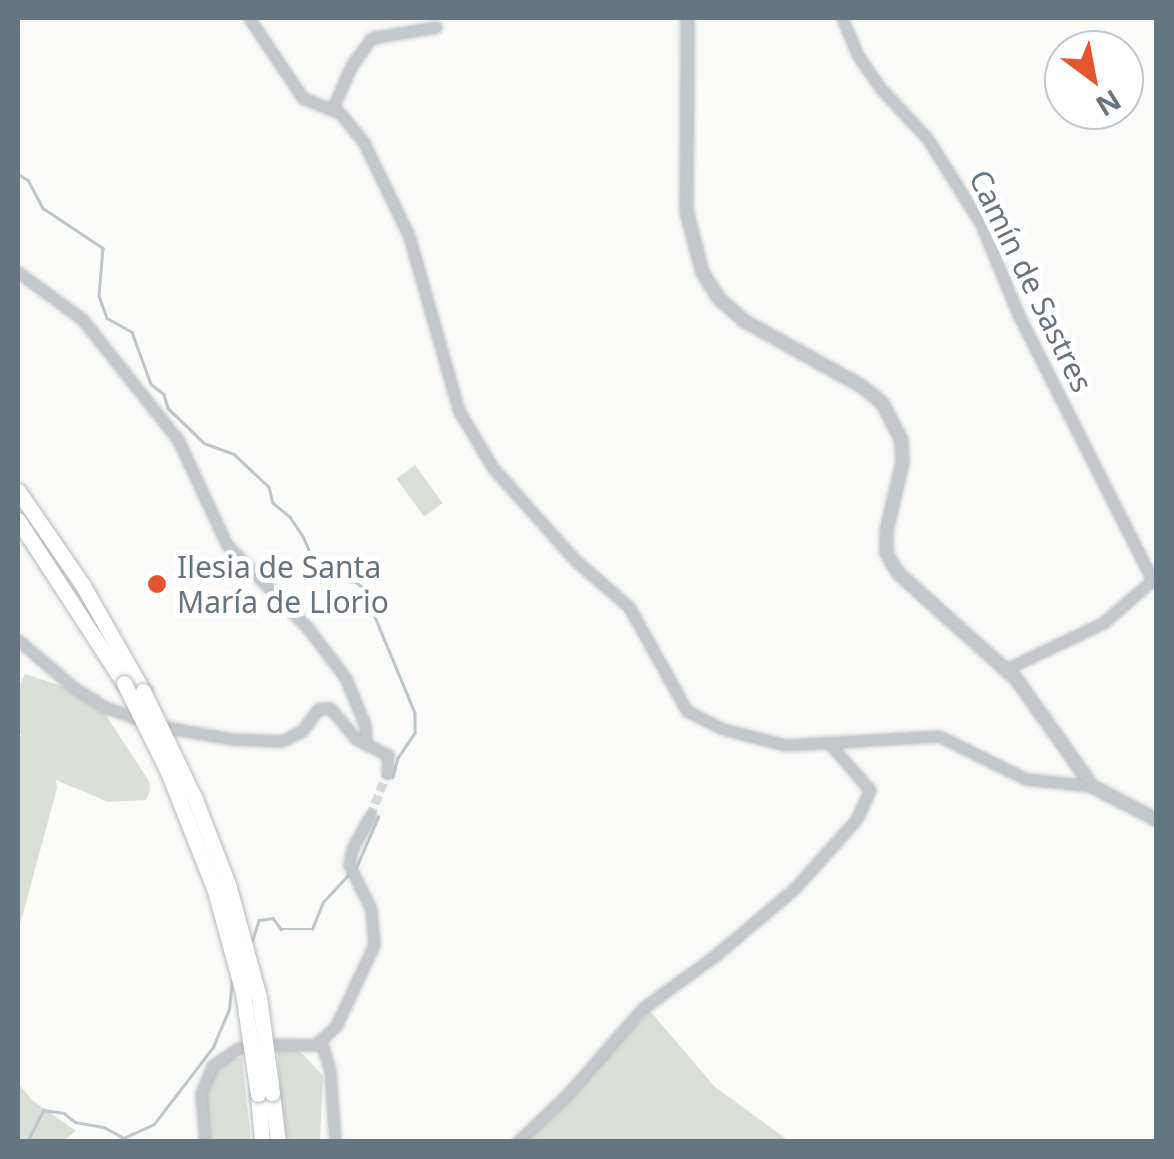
<!DOCTYPE html>
<html>
<head>
<meta charset="utf-8">
<style>
  body { margin:0 }
  #map { position:relative; width:1174px; height:1159px; overflow:hidden; background:#fafaf8; font-family:"Noto Sans",sans-serif }
  div>[style] { position:absolute }
  [style*='--x'] { left:calc(var(--x)*1px); top:calc(var(--y)*1px); width:calc(var(--w)*1px); rotate:calc(var(--a)*1deg) }
  .green>* { inset:0; background:#dadfd7; transform-origin:0 0 }
  .stream>* { height:2.5px; margin:-1.25px; padding:0 1.25px; transform-origin:1.25px; border-radius:1.25px; background:#bbc7cb }
  .minor-tunnel>* { height:9px; margin-top:-4.5px; transform-origin:0; background:repeating-linear-gradient(90deg,#d5d9db 0 9px,transparent 0 13.5px) }
  .roads { filter:drop-shadow(0 0 2px #b4b9bd) drop-shadow(0 0 2px #b4b9bd) }
  .minor>* { height:9px; margin:-4.5px; padding:0 4.5px; transform-origin:4.5px; border-radius:4.5px; background:#c3c8cc }
  .tertiary>* { height:11px; margin:-5.5px; padding:0 5.5px; transform-origin:5.5px; border-radius:5.5px; background:#c3c8cc }
  .motorway>* { height:15px; margin:-7.5px; padding:0 7.5px; transform-origin:7.5px; border-radius:7.5px; background:#fff }
  .bridges { filter:drop-shadow(0 0 2px #b4b9bd) drop-shadow(0 0 2px #b4b9bd) }
  .motorway-bridge>* { height:15px; margin:-7.5px; padding:0 7.5px; transform-origin:7.5px; border-radius:7.5px; background:#fff }
  .dots>* { width:28px; height:28px; translate:-50% -50%; box-sizing:border-box; border:5px solid #fff; border-radius:50% }
  span { translate:-50% -50%; white-space:nowrap; text-align:center; line-height:1.15; -webkit-text-stroke:10px #fff; paint-order:stroke }
  .street-label { font-size:30px; color:#657683 }
  .poi-label { font-size:30px; color:#657683 }
  .left { translate:0 -50%; text-align:left }
  .frame { position:absolute; inset:0; border:20px solid #657683; pointer-events:none }
  .north { position:absolute; left:1044px; top:30px; width:100px; height:100px; box-sizing:border-box; background:#fff; border:2px solid #c1c8cd; border-radius:50%; rotate:148deg; font-size:28px; font-weight:700; line-height:40px; text-align:center; color:#657683 }
  .north::after { content:''; display:block; margin:auto; width:35px; height:45px; background:#e4572e; clip-path:polygon(50% 0,100% 100%,50% 72%,0 100%) }
</style>
</head>
<body>
<div id="map">
  <div class="green">
    <i style="left:415px;top:465px;width:47px;height:23px;rotate:54deg"></i>
    <i style="clip-path:polygon(25px 674px,62px 686px,105px 714px,149px 781px,150px 790px,146px 800px,108px 802px,56px 780px,57px 788px,18px 932px,18px 739px,22px 735px,18px 734px,18px 688px)"></i>
    <i style="clip-path:polygon(650px 1011px,715px 1087px,789px 1141px,525px 1142px)"></i>
    <i style="clip-path:polygon(277px 1049px,300px 1051px,323px 1076px,320px 1141px,285px 1141px)"></i>
    <i style="clip-path:polygon(242px 1058px,251px 1141px,209px 1141px,205px 1101px,211px 1076px,230px 1059px)"></i>
    <i style="clip-path:polygon(18px 1083px,32px 1100px,76px 1131px,63px 1141px,18px 1141px)"></i>
  </div>
  <div class="stream">
    <i style="--x:18;--y:174;--w:12;--a:31"></i>
    <i style="--x:28;--y:180;--w:32;--a:62"></i>
    <i style="--x:43;--y:208;--w:72;--a:33.7"></i>
    <i style="--x:103;--y:248;--w:48;--a:94.8"></i>
    <i style="--x:99;--y:296;--w:23;--a:70"></i>
    <i style="--x:107;--y:318;--w:29;--a:29"></i>
    <i style="--x:132;--y:332;--w:55;--a:69.9"></i>
    <i style="--x:151;--y:384;--w:16;--a:38"></i>
    <i style="--x:164;--y:394;--w:15;--a:74"></i>
    <i style="--x:168;--y:408;--w:50;--a:44.2"></i>
    <i style="--x:204;--y:443;--w:32;--a:20"></i>
    <i style="--x:234;--y:454;--w:48;--a:43.3"></i>
    <i style="--x:269;--y:487;--w:16;--a:76"></i>
    <i style="--x:273;--y:503;--w:22;--a:39"></i>
    <i style="--x:290;--y:517;--w:23;--a:56"></i>
    <i style="--x:303;--y:536;--w:38;--a:67"></i>
    <i style="--x:318;--y:571;--w:18;--a:29"></i>
    <i style="--x:334;--y:580;--w:22;--a:5"></i>
    <i style="--x:356;--y:582;--w:16;--a:38"></i>
    <i style="--x:369;--y:592;--w:20;--a:79"></i>
    <i style="--x:373;--y:612;--w:109;--a:67.4"></i>
    <i style="--x:415;--y:713;--w:20;--a:90"></i>
    <i style="--x:415;--y:733;--w:30;--a:124"></i>
    <i style="--x:398;--y:758;--w:20;--a:105"></i>
    <i style="--x:355;--y:870;--w:58;--a:-66.5"></i>
    <i style="--x:251;--y:944;--w:25;--a:-72"></i>
    <i style="--x:259;--y:920;--w:14;--a:-8"></i>
    <i style="--x:273;--y:918;--w:14;--a:54"></i>
    <i style="--x:281;--y:929;--w:31;--a:0"></i>
    <i style="--x:312;--y:929;--w:29;--a:-68"></i>
    <i style="--x:323;--y:902;--w:37;--a:-47"></i>
    <i style="--x:27;--y:1142;--w:36;--a:-63"></i>
    <i style="--x:43;--y:1110;--w:21;--a:8"></i>
    <i style="--x:64;--y:1113;--w:14;--a:39"></i>
    <i style="--x:75;--y:1122;--w:29;--a:10"></i>
    <i style="--x:104;--y:1127;--w:23;--a:29"></i>
    <i style="--x:124;--y:1138;--w:33;--a:-25"></i>
    <i style="--x:154;--y:1124;--w:97;--a:-52.5"></i>
    <i style="--x:213;--y:1047;--w:41;--a:-67.2"></i>
    <i style="--x:229;--y:1009;--w:28;--a:-84"></i>
  </div>
  <div class="minor-tunnel">
    <i style="--x:370;--y:816;--w:46;--a:-68.4"></i>
  </div>
  <div class="roads">
    <div class="minor">
      <i style="--x:249;--y:18;--w:97;--a:56"></i>
      <i style="--x:303;--y:98;--w:40;--a:22"></i>
      <i style="--x:340;--y:113;--w:38;--a:51"></i>
      <i style="--x:364;--y:143;--w:103;--a:64.2"></i>
      <i style="--x:409;--y:236;--w:182;--a:74.1"></i>
      <i style="--x:459;--y:411;--w:66;--a:59.2"></i>
      <i style="--x:493;--y:468;--w:123;--a:48.3"></i>
      <i style="--x:575;--y:560;--w:72;--a:41"></i>
      <i style="--x:629;--y:607;--w:119;--a:60.9"></i>
      <i style="--x:687;--y:711;--w:40;--a:26.6"></i>
      <i style="--x:723;--y:729;--w:65;--a:14.3"></i>
      <i style="--x:786;--y:745;--w:153;--a:-3.4"></i>
      <i style="--x:939;--y:736;--w:97;--a:26.3"></i>
      <i style="--x:1026;--y:779;--w:66;--a:6.1"></i>
      <i style="--x:842;--y:18;--w:41;--a:67.2"></i>
      <i style="--x:858;--y:56;--w:42;--a:54.8"></i>
      <i style="--x:882;--y:90;--w:66;--a:46.8"></i>
      <i style="--x:927;--y:138;--w:99;--a:57.8"></i>
      <i style="--x:980;--y:222;--w:102;--a:67.5"></i>
      <i style="--x:1019;--y:316;--w:297;--a:63.2"></i>
      <i style="--x:332;--y:110;--w:48;--a:-66.6"></i>
      <i style="--x:351;--y:66;--w:34;--a:-54"></i>
      <i style="--x:371;--y:38;--w:66;--a:-9.6"></i>
      <i style="--x:18;--y:272;--w:81;--a:36.4"></i>
      <i style="--x:83;--y:320;--w:153;--a:51.6"></i>
      <i style="--x:178;--y:440;--w:116;--a:65"></i>
      <i style="--x:227;--y:545;--w:115;--a:45.7"></i>
      <i style="--x:307;--y:627;--w:63;--a:52.8"></i>
      <i style="--x:345;--y:677;--w:52;--a:67.4"></i>
      <i style="--x:365;--y:725;--w:19;--a:87"></i>
      <i style="--x:18;--y:640;--w:72;--a:40.5"></i>
      <i style="--x:73;--y:687;--w:40;--a:32"></i>
      <i style="--x:107;--y:708;--w:39;--a:19"></i>
      <i style="--x:1006;--y:669;--w:107;--a:-25.4"></i>
      <i style="--x:1103;--y:623;--w:70;--a:-41"></i>
      <i style="--x:159;--y:726;--w:73;--a:10.2"></i>
      <i style="--x:231;--y:739;--w:51;--a:2.2"></i>
      <i style="--x:282;--y:741;--w:22;--a:-27"></i>
      <i style="--x:302;--y:731;--w:27;--a:-54"></i>
      <i style="--x:318;--y:709;--w:12;--a:-5"></i>
      <i style="--x:330;--y:708;--w:40;--a:50"></i>
      <i style="--x:356;--y:739;--w:36;--a:27"></i>
      <i style="--x:388;--y:755;--w:18;--a:93"></i>
      <i style="--x:321;--y:1041;--w:31;--a:73"></i>
      <i style="--x:330;--y:1071;--w:71;--a:86"></i>
      <i style="--x:205;--y:1142;--w:49;--a:-94.7"></i>
      <i style="--x:201;--y:1093;--w:30;--a:-67"></i>
      <i style="--x:213;--y:1065;--w:31;--a:-33"></i>
      <i style="--x:239;--y:1048;--w:19;--a:-12"></i>
      <i style="--x:258;--y:1044;--w:57;--a:1"></i>
      <i style="--x:315;--y:1045;--w:28;--a:-42"></i>
      <i style="--x:336;--y:1026;--w:89;--a:-64.9"></i>
      <i style="--x:374;--y:945;--w:36;--a:-95"></i>
      <i style="--x:371;--y:909;--w:49;--a:-116.6"></i>
      <i style="--x:349;--y:865;--w:16;--a:-79"></i>
      <i style="--x:352;--y:849;--w:38;--a:-61"></i>
      <i style="--x:517;--y:1142;--w:66;--a:-43.2"></i>
      <i style="--x:565;--y:1097;--w:118;--a:-48.8"></i>
      <i style="--x:643;--y:1008;--w:92;--a:-36.1"></i>
      <i style="--x:717;--y:954;--w:101;--a:-40.2"></i>
      <i style="--x:794;--y:889;--w:93;--a:-48.1"></i>
      <i style="--x:856;--y:820;--w:33;--a:-65"></i>
      <i style="--x:870;--y:790;--w:64;--a:-131.2"></i>
    </div>
    <div class="tertiary">
      <i style="--x:687;--y:18;--w:193;--a:90.3"></i>
      <i style="--x:686;--y:211;--w:63;--a:75.3"></i>
      <i style="--x:702;--y:272;--w:31;--a:58"></i>
      <i style="--x:718;--y:298;--w:33;--a:41"></i>
      <i style="--x:743;--y:320;--w:134;--a:29.1"></i>
      <i style="--x:860;--y:385;--w:28;--a:39"></i>
      <i style="--x:882;--y:403;--w:42;--a:62.8"></i>
      <i style="--x:901;--y:440;--w:22;--a:87"></i>
      <i style="--x:902;--y:462;--w:70;--a:103.2"></i>
      <i style="--x:886;--y:530;--w:23;--a:90"></i>
      <i style="--x:886;--y:553;--w:23;--a:59"></i>
      <i style="--x:898;--y:573;--w:159;--a:41.9"></i>
      <i style="--x:1016;--y:679;--w:131;--a:54.6"></i>
      <i style="--x:1092;--y:786;--w:72;--a:27.3"></i>
    </div>
    <div class="motorway">
      <i style="--x:18;--y:491;--w:113;--a:55.5"></i>
      <i style="--x:82;--y:584;--w:123;--a:60.3"></i>
      <i style="--x:18;--y:520;--w:194;--a:57"></i>
      <i style="--x:272;--y:1093;--w:49;--a:83"></i>
      <i style="--x:258;--y:1094;--w:48;--a:85.2"></i>
    </div>
  </div>
  <div class="bridges">
    <div class="motorway-bridge">
      <i style="--x:124;--y:683;--w:99;--a:63.7"></i>
      <i style="--x:168;--y:772;--w:128;--a:68.4"></i>
      <i style="--x:215;--y:891;--w:106;--a:74.6"></i>
      <i style="--x:243;--y:993;--w:102;--a:81.6"></i>
      <i style="--x:143;--y:691;--w:120;--a:64.3"></i>
      <i style="--x:195;--y:799;--w:91;--a:68.8"></i>
      <i style="--x:228;--y:884;--w:117;--a:74.7"></i>
      <i style="--x:259;--y:997;--w:97;--a:82.3"></i>
    </div>
  </div>
  <div class="dots">
    <i style="left:157px;top:584px;background:#e4572e"></i>
  </div>
  <div class="street-label">
    <span style="left:1031px;top:281px;rotate:64deg">Camín de Sastres</span>
  </div>
  <div class="poi-label">
    <span class="left" style="left:177px;top:584px">Ilesia de Santa<br>María de Llorio</span>
  </div>
  <div class="frame"></div>
  <div class="north">N</div>
</div>
</body>
</html>
